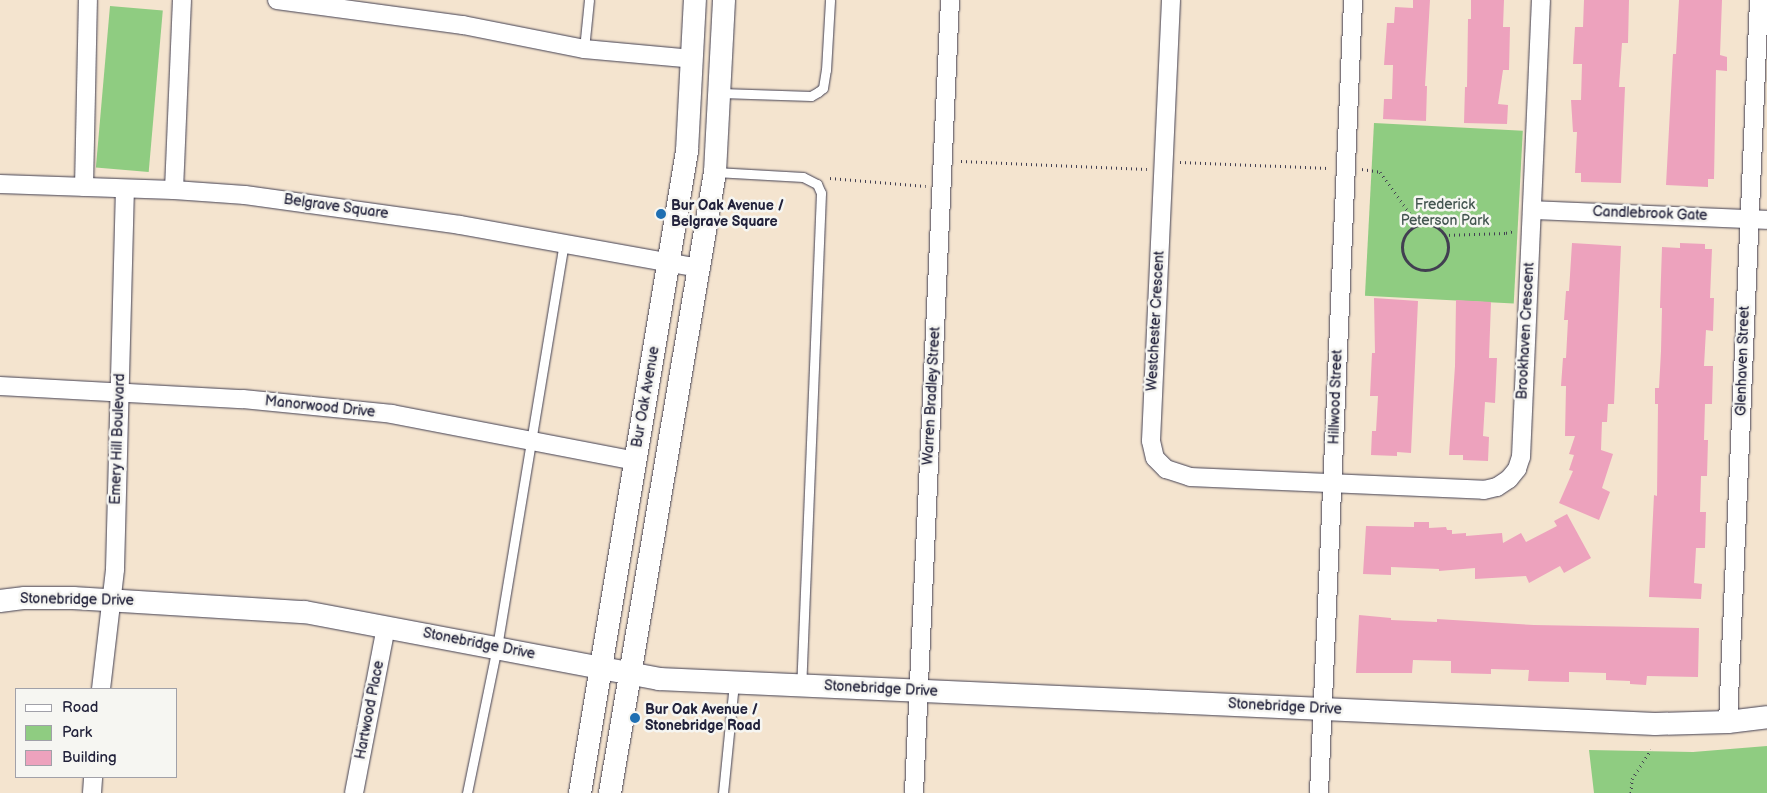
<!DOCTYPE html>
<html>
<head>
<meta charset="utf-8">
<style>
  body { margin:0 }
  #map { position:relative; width:1767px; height:793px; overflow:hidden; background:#f4e4cf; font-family:"Balsamiq Sans",sans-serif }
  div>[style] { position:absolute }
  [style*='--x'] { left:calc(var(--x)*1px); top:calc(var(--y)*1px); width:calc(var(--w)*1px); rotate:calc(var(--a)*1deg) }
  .green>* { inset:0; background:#8fcc81; transform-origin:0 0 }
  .building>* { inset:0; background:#eda2bd }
  .path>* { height:3px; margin-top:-1.5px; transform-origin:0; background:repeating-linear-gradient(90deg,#423f51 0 1px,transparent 0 5px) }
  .path>.ring { margin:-1.5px; padding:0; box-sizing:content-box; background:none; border:3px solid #423f51; border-radius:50% }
  .roads { filter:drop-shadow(0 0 1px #423f51) drop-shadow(0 0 1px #423f51) }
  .service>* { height:9px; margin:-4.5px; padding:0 4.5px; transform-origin:4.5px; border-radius:4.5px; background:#fff }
  .minor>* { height:18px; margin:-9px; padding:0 9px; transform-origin:9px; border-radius:9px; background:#fff }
  .tertiary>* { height:22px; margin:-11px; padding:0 11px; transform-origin:11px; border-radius:11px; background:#fff }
  .dots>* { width:14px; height:14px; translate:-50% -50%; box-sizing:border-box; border:2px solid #f6f6f2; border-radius:50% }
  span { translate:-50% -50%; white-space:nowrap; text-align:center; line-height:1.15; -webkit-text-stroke:5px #f6f6f2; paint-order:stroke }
  .park-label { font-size:14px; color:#435550 }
  .poi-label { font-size:14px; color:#22223b; font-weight:700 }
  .left { translate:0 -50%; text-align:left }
  .street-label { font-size:14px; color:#22223b }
  .legend { position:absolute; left:15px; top:688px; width:162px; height:90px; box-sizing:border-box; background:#f6f6f2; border:1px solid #a1a1a9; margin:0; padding:6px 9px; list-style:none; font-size:15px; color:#22223b }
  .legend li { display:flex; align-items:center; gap:10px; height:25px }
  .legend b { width:25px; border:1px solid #a1a1a9 }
</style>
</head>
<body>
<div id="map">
  <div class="green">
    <i style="left:110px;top:6px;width:53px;height:162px;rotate:5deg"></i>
    <i style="left:1374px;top:123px;width:149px;height:173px;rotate:3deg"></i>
    <i style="clip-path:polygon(1767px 746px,1767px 793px,1594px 793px,1589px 750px,1693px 752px)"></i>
  </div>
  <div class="building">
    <i style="clip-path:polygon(1413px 0,1430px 0,1425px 86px,1427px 86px,1426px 121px,1383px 119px,1384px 99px,1392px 99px,1393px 65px,1384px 65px,1387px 23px,1394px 23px,1395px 7px,1413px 8px)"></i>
    <i style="clip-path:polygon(1471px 0,1504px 0,1503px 27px,1510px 27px,1509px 70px,1503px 70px,1498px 104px,1508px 105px,1507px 124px,1464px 123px,1465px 87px,1467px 87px,1468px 19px,1471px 19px)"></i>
    <i style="clip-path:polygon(1584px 0,1629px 0,1628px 43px,1622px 43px,1619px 87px,1625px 87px,1621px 183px,1581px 182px,1581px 173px,1575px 173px,1577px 132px,1573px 132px,1571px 100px,1581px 100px,1582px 64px,1573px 64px,1575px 27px,1583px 27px)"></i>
    <i style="clip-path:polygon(1679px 0,1722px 0,1720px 55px,1727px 57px,1727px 71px,1716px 70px,1714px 179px,1708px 179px,1708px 187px,1666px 185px,1673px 54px,1676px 54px)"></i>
    <i style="clip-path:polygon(1572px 243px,1621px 246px,1614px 404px,1608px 404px,1607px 422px,1602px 422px,1601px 450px,1613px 454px,1602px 488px,1610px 492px,1599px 520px,1559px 503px,1573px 471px,1569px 470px,1574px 455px,1569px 454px,1575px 436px,1565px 436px,1566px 386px,1561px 386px,1563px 358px,1566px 358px,1568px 320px,1564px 320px,1566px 291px,1569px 291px)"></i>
    <i style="clip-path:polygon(1680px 243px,1705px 244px,1705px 249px,1712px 249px,1710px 298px,1714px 298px,1713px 331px,1706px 330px,1704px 366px,1713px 366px,1712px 404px,1705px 404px,1704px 440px,1708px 440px,1707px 476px,1701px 476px,1700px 512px,1706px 512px,1705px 548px,1696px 548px,1694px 583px,1702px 584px,1701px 599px,1649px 597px,1654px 495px,1657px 496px,1658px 404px,1655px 404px,1655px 388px,1659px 388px,1661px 351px,1662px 308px,1660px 308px,1662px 247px,1680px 248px)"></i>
    <i style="clip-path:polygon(1374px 298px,1418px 301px,1411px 453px,1397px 452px,1397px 456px,1371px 455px,1372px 431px,1376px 431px,1378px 396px,1370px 396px,1372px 353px,1375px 353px)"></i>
    <i style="clip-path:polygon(1456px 300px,1491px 302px,1489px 358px,1497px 358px,1495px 403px,1485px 402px,1483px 436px,1489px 437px,1488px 461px,1463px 460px,1463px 455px,1449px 455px,1455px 366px)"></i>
    <i style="clip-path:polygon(1567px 514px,1591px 558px,1564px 573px,1560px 566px,1529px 583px,1526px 576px,1475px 579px,1475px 568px,1439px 571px,1439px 569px,1391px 567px,1391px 575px,1363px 574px,1366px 526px,1414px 527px,1414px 522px,1429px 522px,1429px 528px,1446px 527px,1447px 530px,1452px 530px,1452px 534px,1466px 533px,1466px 536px,1502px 533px,1503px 543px,1521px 533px,1526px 542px,1557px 526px,1554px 521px)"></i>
    <i style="clip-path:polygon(1359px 615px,1391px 618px,1391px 620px,1437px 622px,1437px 619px,1534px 625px,1699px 628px,1698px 677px,1647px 676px,1646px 685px,1630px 684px,1630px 681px,1606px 680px,1606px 673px,1569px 672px,1569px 682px,1528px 681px,1529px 670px,1491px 669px,1491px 674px,1451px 673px,1451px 661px,1413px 660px,1412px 673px,1356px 673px)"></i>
  </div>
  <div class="path">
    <i style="--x:961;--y:161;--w:186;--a:2.5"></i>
    <i style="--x:1180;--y:162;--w:148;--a:2.3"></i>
    <i style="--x:1362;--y:169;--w:18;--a:9"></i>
    <i style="--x:1380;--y:172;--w:65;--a:54.4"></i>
    <i style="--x:830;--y:178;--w:96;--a:4.8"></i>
    <i class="ring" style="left:1402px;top:224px;width:43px;height:43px"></i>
    <i style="--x:1444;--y:235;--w:62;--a:-1.8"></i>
    <i style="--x:1506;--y:233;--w:8;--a:-14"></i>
    <i style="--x:1631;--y:793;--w:14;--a:-86"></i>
    <i style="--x:1632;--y:779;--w:35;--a:-57"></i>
  </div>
  <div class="roads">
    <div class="service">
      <i style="--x:584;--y:49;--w:49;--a:-84.2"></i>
      <i style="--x:721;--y:93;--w:90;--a:1.9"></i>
      <i style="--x:811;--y:96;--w:8;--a:-30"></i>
      <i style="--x:818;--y:92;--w:6;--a:-39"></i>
      <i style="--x:823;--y:88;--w:18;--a:-81"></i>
      <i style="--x:826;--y:70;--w:70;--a:-86.7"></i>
      <i style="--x:715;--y:172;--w:88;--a:3.3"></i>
      <i style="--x:803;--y:177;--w:16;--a:27"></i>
      <i style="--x:817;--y:184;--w:10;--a:66"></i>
      <i style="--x:821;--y:193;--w:492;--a:92.3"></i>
      <i style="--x:467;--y:793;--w:149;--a:-78.4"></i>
      <i style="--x:497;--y:647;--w:409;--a:-80.6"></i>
      <i style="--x:723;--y:793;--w:112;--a:-84.3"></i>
    </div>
    <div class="minor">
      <i style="--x:277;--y:0;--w:188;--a:7.7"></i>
      <i style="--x:463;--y:25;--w:123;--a:11.2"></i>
      <i style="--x:584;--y:49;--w:109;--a:5.2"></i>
      <i style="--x:1171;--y:0;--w:441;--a:92.6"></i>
      <i style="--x:1151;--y:441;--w:17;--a:77"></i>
      <i style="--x:1155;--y:458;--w:16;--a:45"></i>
      <i style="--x:1166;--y:469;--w:25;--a:18"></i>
      <i style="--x:1190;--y:477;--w:294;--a:2.5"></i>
      <i style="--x:1484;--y:490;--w:13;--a:-13"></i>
      <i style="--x:1497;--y:487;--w:14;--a:-34"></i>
      <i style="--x:1509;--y:479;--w:13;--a:-51"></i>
      <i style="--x:1517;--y:469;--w:13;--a:-72"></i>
      <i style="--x:1521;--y:457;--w:457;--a:-87.5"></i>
      <i style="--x:0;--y:184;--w:174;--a:2"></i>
      <i style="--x:174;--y:190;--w:71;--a:4"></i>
      <i style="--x:245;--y:195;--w:217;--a:7.9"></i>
      <i style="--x:460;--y:225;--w:243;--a:10.2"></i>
      <i style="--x:84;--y:187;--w:187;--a:-88.8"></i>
      <i style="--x:174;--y:190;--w:190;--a:-87.6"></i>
      <i style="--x:1532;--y:210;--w:235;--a:2.4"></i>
      <i style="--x:0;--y:386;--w:243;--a:3.1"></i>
      <i style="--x:243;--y:399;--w:150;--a:5.7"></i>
      <i style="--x:392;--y:414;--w:248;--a:10.9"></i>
      <i style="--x:101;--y:689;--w:121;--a:-83.3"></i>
      <i style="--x:115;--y:569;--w:380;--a:-88.5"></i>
      <i style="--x:1728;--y:722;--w:723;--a:-87.54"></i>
      <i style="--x:92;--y:793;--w:16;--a:-86"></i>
      <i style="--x:354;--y:793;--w:169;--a:-79.1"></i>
      <i style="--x:914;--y:793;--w:794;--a:-87.4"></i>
      <i style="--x:1319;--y:793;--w:794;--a:-87.54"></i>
    </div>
    <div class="tertiary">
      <i style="--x:0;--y:601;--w:25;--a:-7"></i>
      <i style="--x:25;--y:598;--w:48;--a:0"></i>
      <i style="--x:73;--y:598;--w:232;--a:3.5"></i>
      <i style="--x:305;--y:612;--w:360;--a:10.7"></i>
      <i style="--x:659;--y:679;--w:997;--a:2.59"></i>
      <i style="--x:1655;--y:724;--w:73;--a:-1.6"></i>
      <i style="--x:1728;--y:722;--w:39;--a:-7"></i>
      <i style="--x:580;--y:793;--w:651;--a:-80.54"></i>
      <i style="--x:687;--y:151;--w:151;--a:-87"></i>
      <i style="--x:610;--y:793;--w:630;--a:-80.4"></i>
      <i style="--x:715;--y:172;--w:172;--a:-87"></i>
    </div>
  </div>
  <div class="dots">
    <i style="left:661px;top:214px;background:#1f6fb2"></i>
    <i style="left:635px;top:718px;background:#1f6fb2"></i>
  </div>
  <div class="park-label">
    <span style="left:1445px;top:213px">Frederick<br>Peterson Park</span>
  </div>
  <div class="poi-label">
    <span class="left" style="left:671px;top:214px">Bur Oak Avenue /<br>Belgrave Square</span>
    <span class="left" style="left:645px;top:718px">Bur Oak Avenue /<br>Stonebridge Road</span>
  </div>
  <div class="street-label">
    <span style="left:336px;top:207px;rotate:8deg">Belgrave Square</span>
    <span style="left:1650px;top:214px;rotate:2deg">Candlebrook Gate</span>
    <span style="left:1156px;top:321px;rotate:-87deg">Westchester Crescent</span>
    <span style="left:1526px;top:331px;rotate:-87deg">Brookhaven Crescent</span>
    <span style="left:1743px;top:361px;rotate:-88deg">Glenhaven Street</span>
    <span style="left:932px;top:396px;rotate:-87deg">Warren Bradley Street</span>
    <span style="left:646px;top:397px;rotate:-80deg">Bur Oak Avenue</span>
    <span style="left:1336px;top:397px;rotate:-88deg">Hillwood Street</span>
    <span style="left:320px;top:407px;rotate:6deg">Manorwood Drive</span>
    <span style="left:118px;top:439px;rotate:-88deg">Emery Hill Boulevard</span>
    <span style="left:77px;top:600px;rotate:1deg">Stonebridge Drive</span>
    <span style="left:479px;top:644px;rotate:11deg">Stonebridge Drive</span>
    <span style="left:881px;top:689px;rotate:3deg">Stonebridge Drive</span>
    <span style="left:1285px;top:707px;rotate:3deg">Stonebridge Drive</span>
    <span style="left:370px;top:710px;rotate:-79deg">Hartwood Place</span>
  </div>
  <ul class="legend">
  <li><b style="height:6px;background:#fff"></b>Road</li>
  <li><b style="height:14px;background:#8fcc81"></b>Park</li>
  <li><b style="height:14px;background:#eda2bd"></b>Building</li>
  </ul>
</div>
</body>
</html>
